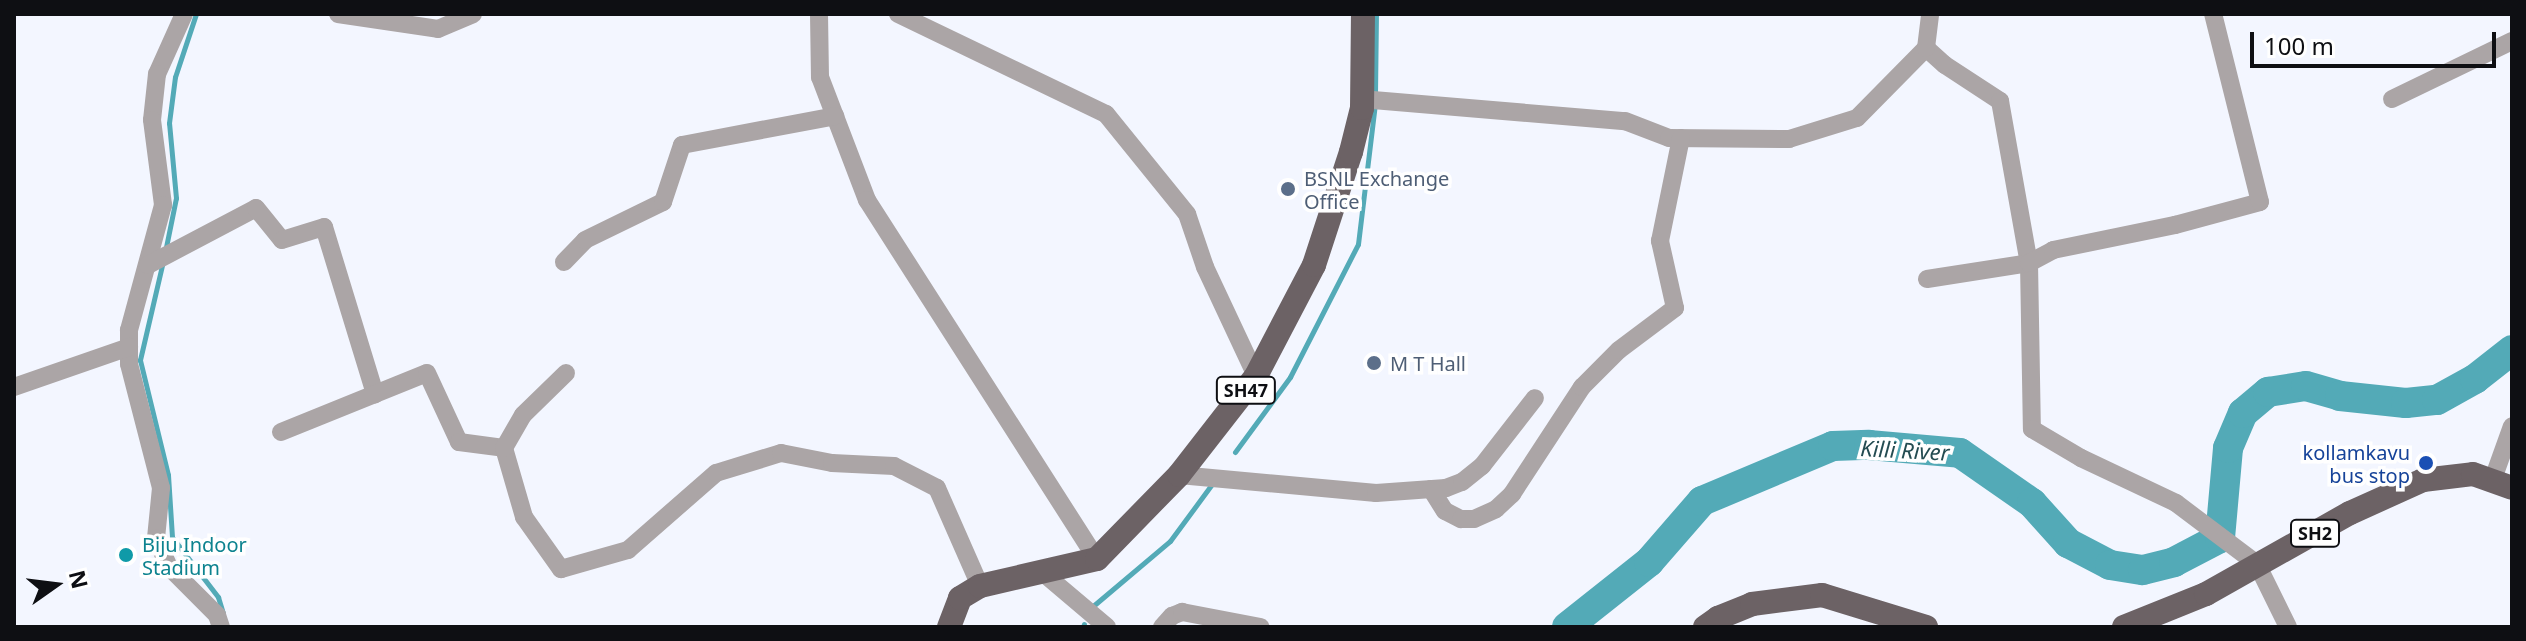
<!DOCTYPE html>
<html>
<head>
<meta charset="utf-8">
<style>
  body { margin:0 }
  #map { position:relative; width:2526px; height:641px; overflow:hidden; background:#f3f6ff; font-family:"Noto Sans",sans-serif }
  div>[style] { position:absolute }
  [style*='--x'] { left:calc(var(--x)*1px); top:calc(var(--y)*1px); width:calc(var(--w)*1px); rotate:calc(var(--a)*1deg) }
  .stream>* { height:5px; margin:-2.5px; padding:0 2.5px; transform-origin:2.5px; border-radius:2.5px; background:#53aab7 }
  .river>* { height:30px; margin:-15px; padding:0 15px; transform-origin:15px; border-radius:15px; background:#53aab7 }
  .minor>* { height:18px; margin:-9px; padding:0 9px; transform-origin:9px; border-radius:9px; background:#aba5a6 }
  .primary>* { height:24px; margin:-12px; padding:0 12px; transform-origin:12px; border-radius:12px; background:#6c6265 }
  .dots>* { width:22px; height:22px; translate:-50% -50%; box-sizing:border-box; border:4px solid #fff; border-radius:50% }
  span { translate:-50% -50%; white-space:nowrap; text-align:center; line-height:1.15; -webkit-text-stroke:7px #fff; paint-order:stroke }
  .shield-label span { padding:2px 6px; background:#fff; border:2px solid; border-radius:6px; -webkit-text-stroke-width:0 }
  .shield-label { font-size:18px; color:#0e0f13; font-weight:700 }
  .service-label { font-size:20px; color:#4e5e75 }
  .left { translate:0 -50%; text-align:left }
  .transit-label { font-size:20px; color:#164399 }
  .right { translate:-100% -50%; text-align:right }
  .culture-label { font-size:20px; color:#0d838f }
  .water-label { font-size:22px; color:#244c52; font-style:italic }
  .frame { position:absolute; inset:0; border:16px solid #0e0f13; pointer-events:none }
  .north { position:absolute; left:16px; top:545px; width:80px; height:80px; -webkit-text-stroke:6px #fff; paint-order:stroke; rotate:76deg; font-size:22px; font-weight:700; line-height:32px; text-align:center; color:#0e0f13 }
  .north::after { content:''; display:block; margin:auto; width:28px; height:36px; background:#0e0f13; clip-path:polygon(50% 0,100% 100%,50% 72%,0 100%) }
  .scale { position:absolute; left:2250px; top:32px; width:246px; height:36px; box-sizing:border-box; border:4px solid #0e0f13; border-top:0; padding-left:10px; font-size:24px; line-height:28px; white-space:nowrap; color:#0e0f13; -webkit-text-stroke:6px #fff; paint-order:stroke }
</style>
</head>
<body>
<div id="map">
  <div class="stream">
    <i style="--x:1375;--y:94;--w:80;--a:-89.3"></i>
    <i style="--x:165;--y:252;--w:55;--a:-78.5"></i>
    <i style="--x:176;--y:198;--w:75;--a:-95.3"></i>
    <i style="--x:169;--y:123;--w:46;--a:-82.6"></i>
    <i style="--x:175;--y:77;--w:66;--a:-71.6"></i>
    <i style="--x:163;--y:261;--w:102;--a:103.1"></i>
    <i style="--x:140;--y:360;--w:118;--a:76.3"></i>
    <i style="--x:168;--y:475;--w:62;--a:86.3"></i>
    <i style="--x:172;--y:537;--w:76;--a:52.5"></i>
    <i style="--x:218;--y:597;--w:17;--a:73"></i>
    <i style="--x:1235;--y:452;--w:93;--a:-53.7"></i>
    <i style="--x:1290;--y:377;--w:149;--a:-62.9"></i>
    <i style="--x:1358;--y:244;--w:141;--a:-83.1"></i>
    <i style="--x:1093;--y:606;--w:101;--a:-40.2"></i>
    <i style="--x:1170;--y:541;--w:71;--a:-53.6"></i>
    <i style="--x:1083;--y:627;--w:3;--a:-72"></i>
  </div>
  <div class="river">
    <i style="--x:1567;--y:627;--w:105;--a:-38.4"></i>
    <i style="--x:1649;--y:562;--w:81;--a:-49"></i>
    <i style="--x:1702;--y:501;--w:142;--a:-22.8"></i>
    <i style="--x:1833;--y:446;--w:36;--a:-2"></i>
    <i style="--x:1869;--y:445;--w:91;--a:5"></i>
    <i style="--x:1960;--y:453;--w:88;--a:34.8"></i>
    <i style="--x:2032;--y:503;--w:54;--a:48"></i>
    <i style="--x:2068;--y:543;--w:47;--a:27.6"></i>
    <i style="--x:2110;--y:565;--w:33;--a:9"></i>
    <i style="--x:2143;--y:570;--w:32;--a:-14"></i>
    <i style="--x:2174;--y:562;--w:52;--a:-27.6"></i>
    <i style="--x:2220;--y:538;--w:90;--a:-84.9"></i>
    <i style="--x:2228;--y:448;--w:38;--a:-67"></i>
    <i style="--x:2243;--y:413;--w:33;--a:-40"></i>
    <i style="--x:2268;--y:392;--w:38;--a:-9"></i>
    <i style="--x:2306;--y:386;--w:35;--a:16"></i>
    <i style="--x:2340;--y:396;--w:66;--a:6.1"></i>
    <i style="--x:2406;--y:403;--w:31;--a:-6"></i>
    <i style="--x:2437;--y:400;--w:43;--a:-28.9"></i>
    <i style="--x:2475;--y:379;--w:47;--a:-38.1"></i>
  </div>
  <div class="minor">
    <i style="--x:184;--y:14;--w:66;--a:114.2"></i>
    <i style="--x:157;--y:74;--w:46;--a:96.2"></i>
    <i style="--x:152;--y:120;--w:86;--a:82.6"></i>
    <i style="--x:163;--y:205;--w:130;--a:105.2"></i>
    <i style="--x:129;--y:330;--w:34;--a:90"></i>
    <i style="--x:129;--y:364;--w:128;--a:75.5"></i>
    <i style="--x:161;--y:488;--w:50;--a:95.7"></i>
    <i style="--x:156;--y:538;--w:32;--a:66"></i>
    <i style="--x:169;--y:567;--w:68;--a:45"></i>
    <i style="--x:217;--y:615;--w:13;--a:72"></i>
    <i style="--x:338;--y:14;--w:101;--a:8.5"></i>
    <i style="--x:438;--y:29;--w:38;--a:-23"></i>
    <i style="--x:819;--y:14;--w:63;--a:89.1"></i>
    <i style="--x:820;--y:77;--w:132;--a:69.1"></i>
    <i style="--x:867;--y:200;--w:426;--a:57.4"></i>
    <i style="--x:898;--y:14;--w:231;--a:25.7"></i>
    <i style="--x:1106;--y:114;--w:129;--a:51"></i>
    <i style="--x:1187;--y:214;--w:56;--a:71.2"></i>
    <i style="--x:1205;--y:267;--w:120;--a:64.9"></i>
    <i style="--x:1926;--y:48;--w:25;--a:42"></i>
    <i style="--x:1945;--y:65;--w:66;--a:33.2"></i>
    <i style="--x:2000;--y:101;--w:165;--a:79.9"></i>
    <i style="--x:2029;--y:263;--w:166;--a:89"></i>
    <i style="--x:2032;--y:429;--w:57;--a:30.6"></i>
    <i style="--x:2081;--y:458;--w:105;--a:25.3"></i>
    <i style="--x:2176;--y:503;--w:101;--a:37"></i>
    <i style="--x:2257;--y:564;--w:70;--a:63.8"></i>
    <i style="--x:1361;--y:99;--w:265;--a:4.8"></i>
    <i style="--x:1625;--y:121;--w:47;--a:21.1"></i>
    <i style="--x:1669;--y:138;--w:120;--a:0.5"></i>
    <i style="--x:1789;--y:139;--w:71;--a:-17.2"></i>
    <i style="--x:1857;--y:118;--w:98;--a:-45.4"></i>
    <i style="--x:1926;--y:48;--w:34;--a:-83"></i>
    <i style="--x:2392;--y:99;--w:133;--a:-25.8"></i>
    <i style="--x:564;--y:262;--w:30;--a:-46"></i>
    <i style="--x:585;--y:240;--w:87;--a:-26"></i>
    <i style="--x:663;--y:202;--w:60;--a:-71.6"></i>
    <i style="--x:682;--y:145;--w:156;--a:-10.7"></i>
    <i style="--x:148;--y:265;--w:122;--a:-27.8"></i>
    <i style="--x:256;--y:208;--w:41;--a:50.9"></i>
    <i style="--x:282;--y:240;--w:44;--a:-17.2"></i>
    <i style="--x:324;--y:227;--w:175;--a:73"></i>
    <i style="--x:1927;--y:279;--w:103;--a:-8.9"></i>
    <i style="--x:2029;--y:263;--w:27;--a:-28"></i>
    <i style="--x:2053;--y:250;--w:125;--a:-11.6"></i>
    <i style="--x:2175;--y:225;--w:88;--a:-15.1"></i>
    <i style="--x:2260;--y:202;--w:194;--a:-104"></i>
    <i style="--x:14;--y:387;--w:122;--a:-19.2"></i>
    <i style="--x:281;--y:432;--w:157;--a:-22"></i>
    <i style="--x:427;--y:373;--w:76;--a:65.1"></i>
    <i style="--x:459;--y:442;--w:45;--a:7.6"></i>
    <i style="--x:504;--y:448;--w:72;--a:73.8"></i>
    <i style="--x:524;--y:517;--w:64;--a:54.6"></i>
    <i style="--x:561;--y:569;--w:70;--a:-15.8"></i>
    <i style="--x:628;--y:550;--w:117;--a:-41.2"></i>
    <i style="--x:716;--y:473;--w:68;--a:-17.1"></i>
    <i style="--x:781;--y:453;--w:52;--a:11.1"></i>
    <i style="--x:832;--y:463;--w:62;--a:2.8"></i>
    <i style="--x:894;--y:466;--w:48;--a:27.1"></i>
    <i style="--x:937;--y:488;--w:107;--a:66.3"></i>
    <i style="--x:504;--y:448;--w:38;--a:-60"></i>
    <i style="--x:523;--y:415;--w:60;--a:-44.3"></i>
    <i style="--x:1179;--y:475;--w:198;--a:5.2"></i>
    <i style="--x:1376;--y:493;--w:70;--a:-4.1"></i>
    <i style="--x:1446;--y:488;--w:17;--a:-21"></i>
    <i style="--x:1462;--y:482;--w:26;--a:-39"></i>
    <i style="--x:1482;--y:466;--w:86;--a:-52.1"></i>
    <i style="--x:2493;--y:479;--w:56;--a:-70.3"></i>
    <i style="--x:1431;--y:489;--w:26;--a:58"></i>
    <i style="--x:1445;--y:511;--w:18;--a:27"></i>
    <i style="--x:1461;--y:519;--w:13;--a:0"></i>
    <i style="--x:1474;--y:519;--w:24;--a:-24"></i>
    <i style="--x:1496;--y:509;--w:22;--a:-43"></i>
    <i style="--x:1512;--y:494;--w:128;--a:-56.8"></i>
    <i style="--x:1582;--y:387;--w:52;--a:-45"></i>
    <i style="--x:1619;--y:350;--w:70;--a:-36.9"></i>
    <i style="--x:1675;--y:308;--w:69;--a:-102.6"></i>
    <i style="--x:1660;--y:241;--w:105;--a:-78.5"></i>
    <i style="--x:1042;--y:572;--w:85;--a:40.2"></i>
    <i style="--x:1162;--y:627;--w:15;--a:-48"></i>
    <i style="--x:1172;--y:616;--w:11;--a:-22"></i>
    <i style="--x:1182;--y:612;--w:80;--a:10.8"></i>
  </div>
  <div class="primary">
    <i style="--x:949;--y:627;--w:31;--a:-69"></i>
    <i style="--x:960;--y:598;--w:23;--a:-31"></i>
    <i style="--x:980;--y:586;--w:120;--a:-13"></i>
    <i style="--x:1097;--y:559;--w:117;--a:-45.7"></i>
    <i style="--x:1179;--y:475;--w:125;--a:-52.1"></i>
    <i style="--x:1256;--y:376;--w:125;--a:-62.4"></i>
    <i style="--x:1314;--y:265;--w:119;--a:-71.9"></i>
    <i style="--x:1351;--y:152;--w:45;--a:-76"></i>
    <i style="--x:1362;--y:108;--w:94;--a:-89.4"></i>
    <i style="--x:1705;--y:627;--w:16;--a:-35"></i>
    <i style="--x:1718;--y:618;--w:37;--a:-22"></i>
    <i style="--x:1752;--y:604;--w:71;--a:-7.3"></i>
    <i style="--x:1822;--y:595;--w:109;--a:17.1"></i>
    <i style="--x:2124;--y:627;--w:88;--a:-21.9"></i>
    <i style="--x:2206;--y:594;--w:165;--a:-29.4"></i>
    <i style="--x:2350;--y:513;--w:80;--a:-24.3"></i>
    <i style="--x:2423;--y:480;--w:50;--a:-6.8"></i>
    <i style="--x:2473;--y:474;--w:41;--a:19.7"></i>
  </div>
  <div class="dots">
    <i style="left:1288px;top:189px;background:#5c6f8a"></i>
    <i style="left:1374px;top:363px;background:#5c6f8a"></i>
    <i style="left:2426px;top:463px;background:#1a4fb4"></i>
    <i style="left:126px;top:555px;background:#0f9aa8"></i>
  </div>
  <div class="shield-label">
    <span style="left:1246px;top:390px">SH47</span>
    <span style="left:2315px;top:533px">SH2</span>
  </div>
  <div class="service-label">
    <span class="left" style="left:1304px;top:190px">BSNL Exchange<br>Office</span>
    <span class="left" style="left:1390px;top:363px">M T Hall</span>
  </div>
  <div class="transit-label">
    <span class="right" style="left:2410px;top:464px">kollamkavu<br>bus stop</span>
  </div>
  <div class="culture-label">
    <span class="left" style="left:142px;top:556px">Biju Indoor<br>Stadium</span>
  </div>
  <div class="water-label">
    <span style="left:1905px;top:450px;rotate:3deg">Killi River</span>
  </div>
  <div class="frame"></div>
  <div class="north">N</div>
  <div class="scale">100 m</div>
</div>
</body>
</html>
